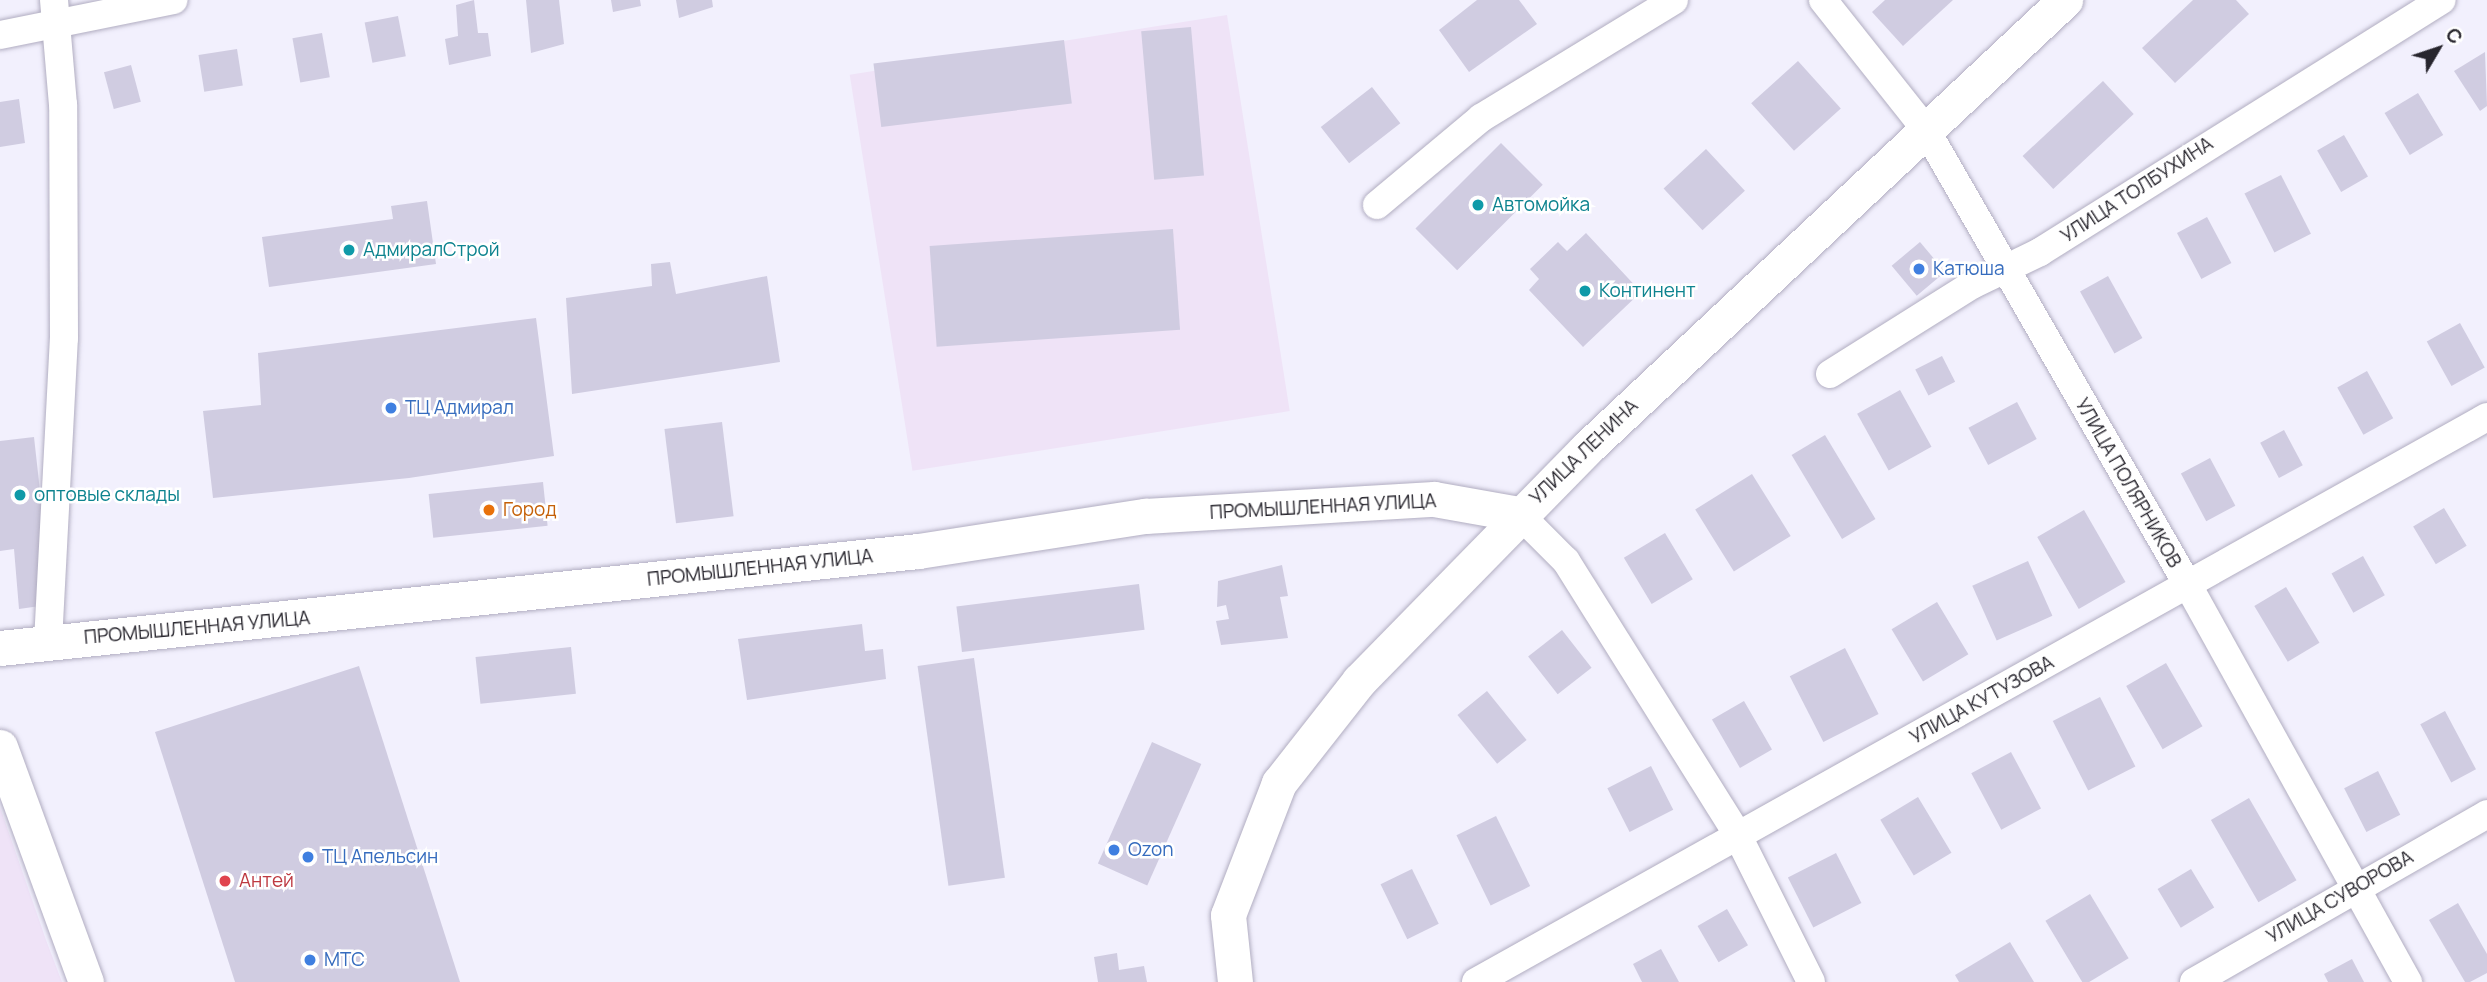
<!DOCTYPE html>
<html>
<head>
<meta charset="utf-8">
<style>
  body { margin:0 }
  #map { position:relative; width:2487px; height:982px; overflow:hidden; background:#f2f0fd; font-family:Manrope,sans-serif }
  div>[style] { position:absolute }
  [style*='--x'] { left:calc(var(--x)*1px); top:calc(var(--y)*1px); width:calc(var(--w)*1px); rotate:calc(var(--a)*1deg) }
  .industrial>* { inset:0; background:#efe3f7; transform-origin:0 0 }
  .building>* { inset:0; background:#d0cce1; transform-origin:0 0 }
  .roads { filter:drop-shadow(0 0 2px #b1adc1) drop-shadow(0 0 2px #b1adc1) }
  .minor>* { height:28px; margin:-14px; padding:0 14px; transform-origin:14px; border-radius:14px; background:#fff }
  .tertiary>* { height:35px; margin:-17.5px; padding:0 17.5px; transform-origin:17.5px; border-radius:17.5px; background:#fff }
  .dots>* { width:19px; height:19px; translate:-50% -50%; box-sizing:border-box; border:4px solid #fff; border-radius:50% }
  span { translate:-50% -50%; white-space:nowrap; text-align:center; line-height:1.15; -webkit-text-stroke:5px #fff; paint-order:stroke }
  .street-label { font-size:19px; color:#28262e }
  .culture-label { font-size:19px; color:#0d838f }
  .left { translate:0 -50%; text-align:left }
  .shop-label { font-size:19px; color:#366cbe }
  .food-label { font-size:19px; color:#c56008 }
  .health-label { font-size:19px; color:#be3a42 }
  .north { position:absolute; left:2403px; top:14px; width:70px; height:70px; -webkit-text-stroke:5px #fff; paint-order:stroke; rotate:51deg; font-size:19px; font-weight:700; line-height:28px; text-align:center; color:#28262e }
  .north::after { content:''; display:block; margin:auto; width:24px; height:32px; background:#28262e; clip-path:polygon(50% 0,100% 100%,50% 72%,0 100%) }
</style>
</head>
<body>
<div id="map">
  <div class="industrial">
    <i style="left:1227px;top:15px;width:401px;height:382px;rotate:81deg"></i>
    <i style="clip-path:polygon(0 807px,46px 940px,62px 982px,0 982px)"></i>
  </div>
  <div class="building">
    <i style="clip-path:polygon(474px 0,478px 33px,488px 33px,491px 56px,449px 65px,445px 39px,458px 36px,456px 5px)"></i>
    <i style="clip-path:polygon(526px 0,559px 0,564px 44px,531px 53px)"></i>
    <i style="clip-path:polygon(611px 0,640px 0,641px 6px,613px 12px)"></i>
    <i style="clip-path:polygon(676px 0,712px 0,713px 7px,679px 18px)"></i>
    <i style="clip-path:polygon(1477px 0,1519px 0,1537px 24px,1469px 72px,1439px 30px)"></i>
    <i style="clip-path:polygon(1885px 0,1953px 0,1903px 46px,1872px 12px)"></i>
    <i style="clip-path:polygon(2193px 0,2236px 0,2249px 14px,2175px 83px,2142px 48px)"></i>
    <i style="left:398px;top:16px;width:41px;height:34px;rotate:79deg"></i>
    <i style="left:1191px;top:27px;width:149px;height:50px;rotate:85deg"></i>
    <i style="left:322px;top:33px;width:45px;height:30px;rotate:80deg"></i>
    <i style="left:1064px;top:40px;width:64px;height:192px;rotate:83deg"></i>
    <i style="left:237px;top:49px;width:37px;height:39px;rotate:81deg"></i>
    <i style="clip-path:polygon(2485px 52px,2487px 106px,2480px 111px,2454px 71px)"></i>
    <i style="left:1798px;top:61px;width:64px;height:63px;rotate:48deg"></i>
    <i style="left:131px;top:65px;width:38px;height:28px;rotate:75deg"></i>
    <i style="left:2103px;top:81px;width:45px;height:110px;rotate:47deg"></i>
    <i style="left:1372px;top:87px;width:46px;height:65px;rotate:52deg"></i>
    <i style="left:2418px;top:93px;width:49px;height:39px;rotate:59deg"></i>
    <i style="clip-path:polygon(19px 99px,25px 143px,0 147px,0 102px)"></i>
    <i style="left:2344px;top:135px;width:48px;height:31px;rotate:60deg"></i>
    <i style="left:1501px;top:143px;width:59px;height:121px;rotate:45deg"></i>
    <i style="left:1706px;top:149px;width:57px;height:58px;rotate:47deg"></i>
    <i style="left:2281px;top:175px;width:66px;height:41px;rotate:63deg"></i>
    <i style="clip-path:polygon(427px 201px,436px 264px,269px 287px,262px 237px,393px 219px,391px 206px)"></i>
    <i style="left:2207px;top:217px;width:52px;height:34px;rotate:62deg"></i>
    <i style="left:1173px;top:229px;width:101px;height:244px;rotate:86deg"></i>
    <i style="clip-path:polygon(1586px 233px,1641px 292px,1583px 347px,1529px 290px,1539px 279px,1530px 269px,1558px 242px,1567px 251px)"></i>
    <i style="left:1920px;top:242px;width:39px;height:37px;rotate:50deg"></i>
    <i style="clip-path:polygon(670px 262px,676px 294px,767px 276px,780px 362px,572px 394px,566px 298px,652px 286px,651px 264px)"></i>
    <i style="left:2108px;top:276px;width:71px;height:32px;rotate:61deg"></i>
    <i style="clip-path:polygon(536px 318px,554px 456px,409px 478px,213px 498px,203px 411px,261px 405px,258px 353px)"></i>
    <i style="left:2460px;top:323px;width:51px;height:38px;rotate:61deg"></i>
    <i style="left:1942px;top:356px;width:29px;height:30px;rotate:63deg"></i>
    <i style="left:2367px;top:371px;width:54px;height:34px;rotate:61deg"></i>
    <i style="left:1900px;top:390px;width:65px;height:49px;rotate:61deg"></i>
    <i style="left:2017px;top:402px;width:42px;height:55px;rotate:62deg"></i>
    <i style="left:722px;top:422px;width:95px;height:58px;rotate:83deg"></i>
    <i style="left:2284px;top:430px;width:40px;height:27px;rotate:62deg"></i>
    <i style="left:1825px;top:435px;width:98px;height:39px;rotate:59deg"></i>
    <i style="clip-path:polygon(34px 437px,48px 563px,47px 605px,19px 609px,14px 549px,0 551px,0 441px)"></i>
    <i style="left:2210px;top:458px;width:54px;height:33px;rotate:62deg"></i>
    <i style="left:1752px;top:474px;width:73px;height:67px;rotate:58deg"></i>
    <i style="left:543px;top:482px;width:44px;height:115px;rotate:84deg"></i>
    <i style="left:2444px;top:508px;width:44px;height:36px;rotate:59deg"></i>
    <i style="left:2084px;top:510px;width:83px;height:54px;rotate:60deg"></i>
    <i style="left:1665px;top:533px;width:54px;height:48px;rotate:59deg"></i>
    <i style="left:2363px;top:556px;width:45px;height:36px;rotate:61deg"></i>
    <i style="left:2028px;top:561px;width:60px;height:61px;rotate:66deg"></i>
    <i style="clip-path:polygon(1282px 565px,1288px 596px,1280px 597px,1288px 638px,1221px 645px,1216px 621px,1229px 619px,1226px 605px,1217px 607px,1218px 581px)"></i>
    <i style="left:1139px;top:584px;width:46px;height:184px;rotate:83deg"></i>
    <i style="left:2286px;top:587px;width:65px;height:37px;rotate:59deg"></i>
    <i style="left:1937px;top:602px;width:61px;height:53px;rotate:59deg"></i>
    <i style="clip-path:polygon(862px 624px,865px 651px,883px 649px,886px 679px,747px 700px,738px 639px)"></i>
    <i style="left:1562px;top:630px;width:48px;height:43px;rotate:52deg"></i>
    <i style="left:571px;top:647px;width:47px;height:96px;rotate:84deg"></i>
    <i style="left:1845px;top:648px;width:74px;height:62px;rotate:63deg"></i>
    <i style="left:974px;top:658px;width:222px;height:57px;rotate:82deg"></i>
    <i style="left:2166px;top:663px;width:73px;height:46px;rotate:60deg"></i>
    <i style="clip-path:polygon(359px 666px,460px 982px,235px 982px,155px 732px)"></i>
    <i style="left:1487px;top:691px;width:63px;height:38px;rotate:51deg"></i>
    <i style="left:2100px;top:697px;width:78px;height:53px;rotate:63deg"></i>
    <i style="left:1744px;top:701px;width:56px;height:37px;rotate:60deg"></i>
    <i style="left:2445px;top:711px;width:66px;height:28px;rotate:62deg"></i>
    <i style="left:1152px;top:742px;width:54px;height:133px;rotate:24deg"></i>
    <i style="left:2011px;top:752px;width:64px;height:45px;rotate:62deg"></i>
    <i style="left:1651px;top:766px;width:49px;height:49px;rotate:63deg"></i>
    <i style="left:2378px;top:771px;width:49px;height:38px;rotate:63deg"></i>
    <i style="left:1918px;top:797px;width:65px;height:44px;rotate:59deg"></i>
    <i style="left:2249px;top:798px;width:95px;height:44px;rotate:60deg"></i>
    <i style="left:1496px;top:816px;width:78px;height:44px;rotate:64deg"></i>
    <i style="left:1836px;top:853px;width:56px;height:54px;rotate:63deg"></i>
    <i style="left:1412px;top:869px;width:61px;height:35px;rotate:64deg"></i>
    <i style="left:2191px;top:869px;width:45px;height:39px;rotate:59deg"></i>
    <i style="left:2090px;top:894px;width:75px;height:52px;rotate:59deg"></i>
    <i style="clip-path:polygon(2458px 903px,2487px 954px,2487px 973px,2470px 982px,2465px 982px,2429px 920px)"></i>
    <i style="left:1727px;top:909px;width:42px;height:34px;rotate:60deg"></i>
    <i style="clip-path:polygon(2010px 942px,2034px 982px,1959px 982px,1955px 975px)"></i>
    <i style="clip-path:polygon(1661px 949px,1679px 982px,1642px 982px,1633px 964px)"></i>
    <i style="clip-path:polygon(1117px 953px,1119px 970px,1144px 966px,1147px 982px,1098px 982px,1094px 957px)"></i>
    <i style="clip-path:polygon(2352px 959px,2364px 982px,2328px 982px,2324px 974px)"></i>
  </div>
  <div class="roads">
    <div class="minor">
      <i style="--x:1823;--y:0;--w:166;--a:51.6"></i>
      <i style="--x:1926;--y:130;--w:527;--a:60.08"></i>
      <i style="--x:2189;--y:587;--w:452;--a:61"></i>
      <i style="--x:0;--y:35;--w:177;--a:-11.4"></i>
      <i style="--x:1377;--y:205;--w:136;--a:-39.9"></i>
      <i style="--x:1481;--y:118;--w:226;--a:-31.4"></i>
      <i style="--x:1830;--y:374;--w:168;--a:-32.1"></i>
      <i style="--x:1972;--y:285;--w:76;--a:-25.9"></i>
      <i style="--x:2040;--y:252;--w:474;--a:-32.1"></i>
      <i style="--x:1519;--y:514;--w:66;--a:45"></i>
      <i style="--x:1566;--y:561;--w:322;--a:57.9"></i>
      <i style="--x:1737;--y:834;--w:165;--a:63.4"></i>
      <i style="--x:48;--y:642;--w:304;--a:-87"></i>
      <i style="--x:64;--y:338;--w:233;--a:-90.2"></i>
      <i style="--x:63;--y:105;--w:105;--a:-94.9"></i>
      <i style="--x:1476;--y:982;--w:1158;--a:-29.2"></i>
      <i style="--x:2194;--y:982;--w:338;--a:-29.8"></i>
    </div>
    <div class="tertiary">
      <i style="--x:0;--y:648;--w:923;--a:-6.03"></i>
      <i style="--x:918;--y:551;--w:230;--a:-8.8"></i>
      <i style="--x:1145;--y:516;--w:289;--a:-3.4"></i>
      <i style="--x:1434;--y:499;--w:86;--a:10"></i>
      <i style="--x:0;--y:747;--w:250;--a:69.9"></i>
      <i style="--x:1235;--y:982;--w:67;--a:-96"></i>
      <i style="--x:1228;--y:915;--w:142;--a:-68.9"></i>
      <i style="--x:1279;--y:783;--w:130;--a:-51.9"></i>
      <i style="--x:1359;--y:681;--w:325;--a:-45.6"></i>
      <i style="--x:1586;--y:449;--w:657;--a:-43.15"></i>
    </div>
  </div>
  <div class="dots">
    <i style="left:1478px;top:205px;background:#0f9aa8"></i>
    <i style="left:349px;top:250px;background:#0f9aa8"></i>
    <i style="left:1919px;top:269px;background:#3f7fe0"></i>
    <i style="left:1585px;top:291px;background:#0f9aa8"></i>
    <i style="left:391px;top:408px;background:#3f7fe0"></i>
    <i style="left:20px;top:495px;background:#0f9aa8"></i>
    <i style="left:489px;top:510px;background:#e8710a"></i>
    <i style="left:1114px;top:850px;background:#3f7fe0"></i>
    <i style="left:308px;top:857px;background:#3f7fe0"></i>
    <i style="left:225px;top:881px;background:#e0444e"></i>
    <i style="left:310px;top:960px;background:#3f7fe0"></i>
  </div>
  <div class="street-label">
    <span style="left:2137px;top:190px;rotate:-33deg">УЛИЦА ТОЛБУХИНА</span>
    <span style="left:1584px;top:452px;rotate:-44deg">УЛИЦА ЛЕНИНА</span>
    <span style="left:2128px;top:483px;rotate:60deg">УЛИЦА ПОЛЯРНИКОВ</span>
    <span style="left:1323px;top:507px;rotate:-3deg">ПРОМЫШЛЕННАЯ УЛИЦА</span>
    <span style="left:760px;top:568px;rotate:-6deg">ПРОМЫШЛЕННАЯ УЛИЦА</span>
    <span style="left:197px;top:628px;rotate:-5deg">ПРОМЫШЛЕННАЯ УЛИЦА</span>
    <span style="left:1982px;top:700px;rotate:-29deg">УЛИЦА КУТУЗОВА</span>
    <span style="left:2340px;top:897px;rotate:-30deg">УЛИЦА СУВОРОВА</span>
  </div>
  <div class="culture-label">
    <span class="left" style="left:1492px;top:205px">Автомойка</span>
    <span class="left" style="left:363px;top:250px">АдмиралСтрой</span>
    <span class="left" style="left:1599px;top:291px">Континент</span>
    <span class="left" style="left:34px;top:495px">оптовые склады</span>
  </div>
  <div class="shop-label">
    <span class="left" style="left:1933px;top:269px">Катюша</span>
    <span class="left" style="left:405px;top:408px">ТЦ Адмирал</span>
    <span class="left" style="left:1128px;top:850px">Ozon</span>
    <span class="left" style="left:322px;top:857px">ТЦ Апельсин</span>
    <span class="left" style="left:324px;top:960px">МТС</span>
  </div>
  <div class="food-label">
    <span class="left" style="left:503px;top:510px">Город</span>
  </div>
  <div class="health-label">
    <span class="left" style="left:239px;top:881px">Антей</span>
  </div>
  <div class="north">С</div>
</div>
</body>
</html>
